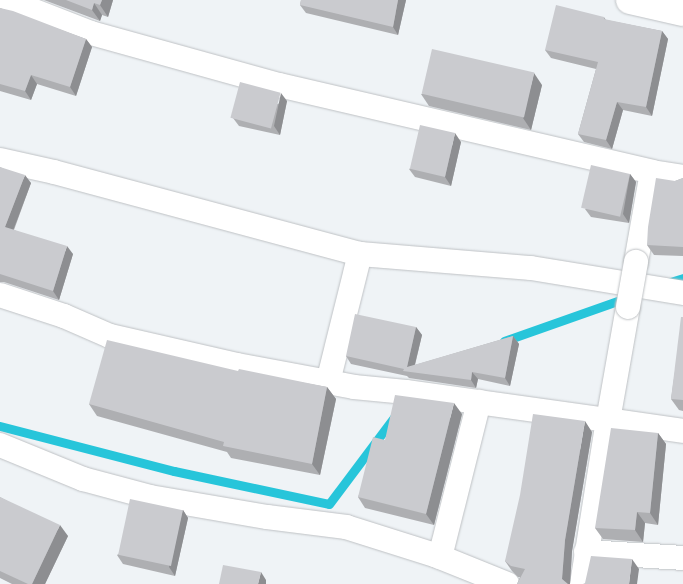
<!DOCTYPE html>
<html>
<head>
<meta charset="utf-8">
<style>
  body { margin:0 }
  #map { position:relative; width:683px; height:584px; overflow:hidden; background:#eff3f6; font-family:Jost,sans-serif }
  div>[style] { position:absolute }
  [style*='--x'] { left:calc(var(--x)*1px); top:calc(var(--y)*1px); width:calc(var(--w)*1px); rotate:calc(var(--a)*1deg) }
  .stream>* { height:9px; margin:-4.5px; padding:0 4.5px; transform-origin:4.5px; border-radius:4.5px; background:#27c5da }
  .roads { filter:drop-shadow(0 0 1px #bec1c4) drop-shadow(0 0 1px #bec1c4) }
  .minor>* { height:24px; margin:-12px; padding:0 12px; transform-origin:12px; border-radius:12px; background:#fff }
  .tertiary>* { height:28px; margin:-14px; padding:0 14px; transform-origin:14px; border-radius:14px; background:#fff }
  .bridges { filter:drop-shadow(0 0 1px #bec1c4) drop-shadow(0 0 1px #bec1c4) }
  .minor-bridge>* { height:24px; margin:-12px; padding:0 12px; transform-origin:12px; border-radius:12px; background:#fff }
  .wall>* { inset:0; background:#aeafb2 }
  .shaded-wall>* { inset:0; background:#8d8e91 }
  .building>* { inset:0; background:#cacbcf; transform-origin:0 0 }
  span { translate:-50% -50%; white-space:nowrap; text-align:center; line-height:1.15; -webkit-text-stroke:5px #eff3f6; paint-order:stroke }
</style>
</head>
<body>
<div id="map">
  <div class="stream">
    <i style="--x:667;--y:283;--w:17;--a:-17"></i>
    <i style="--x:504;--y:341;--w:133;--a:-19.4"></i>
    <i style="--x:0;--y:426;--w:180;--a:14.5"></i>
    <i style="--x:174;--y:471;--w:158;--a:12"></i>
    <i style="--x:329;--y:504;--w:110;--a:-53.1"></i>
  </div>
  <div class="roads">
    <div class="minor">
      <i style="--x:6;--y:0;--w:91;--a:21.2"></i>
      <i style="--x:91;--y:33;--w:195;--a:15.5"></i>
      <i style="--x:279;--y:85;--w:383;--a:13.1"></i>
      <i style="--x:652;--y:172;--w:31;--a:9"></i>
      <i style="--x:0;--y:160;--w:55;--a:12.5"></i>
      <i style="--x:54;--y:172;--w:317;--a:15"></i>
      <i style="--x:360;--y:254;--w:172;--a:4.7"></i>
      <i style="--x:531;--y:268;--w:154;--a:9.3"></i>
      <i style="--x:636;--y:262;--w:91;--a:-79.9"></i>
      <i style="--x:0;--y:295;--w:67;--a:18.2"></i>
      <i style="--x:64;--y:316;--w:50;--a:23.5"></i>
      <i style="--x:110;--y:336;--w:130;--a:12.9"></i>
      <i style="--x:237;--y:365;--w:119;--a:10.6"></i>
      <i style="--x:354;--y:387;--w:52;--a:5.5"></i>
      <i style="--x:406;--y:392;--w:204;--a:7.9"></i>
      <i style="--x:608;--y:420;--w:166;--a:99"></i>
      <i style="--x:628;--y:307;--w:115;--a:100"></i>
      <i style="--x:608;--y:420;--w:76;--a:8.3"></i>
      <i style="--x:328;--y:382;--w:132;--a:-76"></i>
      <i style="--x:0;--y:445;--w:90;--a:22.3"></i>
      <i style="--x:83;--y:479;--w:69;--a:15"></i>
      <i style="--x:150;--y:497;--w:119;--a:9.7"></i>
      <i style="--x:267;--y:517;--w:80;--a:7.2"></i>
      <i style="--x:346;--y:527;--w:93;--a:17.5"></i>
      <i style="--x:435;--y:555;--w:78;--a:21.9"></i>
      <i style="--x:586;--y:552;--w:97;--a:3.5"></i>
      <i style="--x:440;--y:557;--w:160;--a:-75.9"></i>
    </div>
    <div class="tertiary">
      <i style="--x:630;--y:0;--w:54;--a:12.8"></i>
    </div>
  </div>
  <div class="bridges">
    <div class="minor-bridge">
      <i style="--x:628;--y:307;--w:46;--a:-79.9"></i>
    </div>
  </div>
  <div class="wall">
    <i style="clip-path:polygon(44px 0,113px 0,108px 17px,102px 15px,100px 21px)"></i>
    <i style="clip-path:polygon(301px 0,406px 0,398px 35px,306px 13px,300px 5px)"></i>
    <i style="clip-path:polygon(0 8px,86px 39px,92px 47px,76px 96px,37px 84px,31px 100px,0 91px)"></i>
    <i style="clip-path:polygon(604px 17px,606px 20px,662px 31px,668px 39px,652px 116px,623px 110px,612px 149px,584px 142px,578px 134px,596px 69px,551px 58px,545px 50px)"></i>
    <i style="clip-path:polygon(542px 85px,531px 130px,429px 106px,421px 94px)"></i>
    <i style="clip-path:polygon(287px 101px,280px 135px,239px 126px,233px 118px)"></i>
    <i style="clip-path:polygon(461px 142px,451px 186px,415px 177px,409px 169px)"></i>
    <i style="clip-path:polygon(0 167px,31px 183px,14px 230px,73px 254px,59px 300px,4px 282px,0 282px)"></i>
    <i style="clip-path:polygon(630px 174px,636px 182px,629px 223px,591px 217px,585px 209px)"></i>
    <i style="clip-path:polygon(683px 178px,683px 256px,654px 255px,647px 245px,675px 181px)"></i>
    <i style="clip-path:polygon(683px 317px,683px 411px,679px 410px,671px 399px)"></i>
    <i style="clip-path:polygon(416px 327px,422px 335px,415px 365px,513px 336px,519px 344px,510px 386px,478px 379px,476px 388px,409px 378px,407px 376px,351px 364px,346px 356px)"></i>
    <i style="clip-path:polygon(238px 371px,327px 387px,336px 399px,320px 475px,231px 458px,227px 452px,97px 416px,89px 404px)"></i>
    <i style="clip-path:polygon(462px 414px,434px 525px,365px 508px,358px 497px,385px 440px)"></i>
    <i style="clip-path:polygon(592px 432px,572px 551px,570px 584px,517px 584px,520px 577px,518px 577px,512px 571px,505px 561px)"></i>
    <i style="clip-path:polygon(658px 433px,666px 444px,658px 525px,645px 523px,643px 542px,603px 539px,595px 528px)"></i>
    <i style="clip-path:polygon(0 497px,68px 536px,45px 584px,12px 584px,0 578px)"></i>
    <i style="clip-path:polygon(183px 510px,188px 518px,175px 576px,123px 564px,117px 555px)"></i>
  </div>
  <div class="shaded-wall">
    <i style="clip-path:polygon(102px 0,113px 0,108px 17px,100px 5px)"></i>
    <i style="clip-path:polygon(398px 0,406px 0,398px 35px,393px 27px)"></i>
    <i style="clip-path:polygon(94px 3px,102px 15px,100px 21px,92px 10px)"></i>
    <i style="clip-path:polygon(662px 31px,668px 39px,652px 116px,646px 107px)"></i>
    <i style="clip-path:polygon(86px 39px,92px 47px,76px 96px,70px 87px)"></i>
    <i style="clip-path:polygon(534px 73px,542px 85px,531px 130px,523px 118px)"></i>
    <i style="clip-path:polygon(31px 75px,37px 84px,31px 100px,25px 91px)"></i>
    <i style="clip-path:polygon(281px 93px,287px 101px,280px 135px,274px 126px)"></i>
    <i style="clip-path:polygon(617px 102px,623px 110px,612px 149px,606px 140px)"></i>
    <i style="clip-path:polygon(455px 133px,461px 142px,451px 186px,445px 177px)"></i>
    <i style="clip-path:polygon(630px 174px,636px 182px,629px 223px,623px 214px)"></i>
    <i style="clip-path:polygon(25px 175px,31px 183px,11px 236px,5px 227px)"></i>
    <i style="clip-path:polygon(67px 246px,73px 254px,59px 300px,53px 291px)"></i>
    <i style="clip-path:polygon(416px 327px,422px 335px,413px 372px,407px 367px)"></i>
    <i style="clip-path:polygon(513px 336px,519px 344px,510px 386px,505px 378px)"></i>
    <i style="clip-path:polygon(472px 372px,478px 379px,476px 388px,471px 380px)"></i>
    <i style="clip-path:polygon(327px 387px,336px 399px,320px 475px,312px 464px)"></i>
    <i style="clip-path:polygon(454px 403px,462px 414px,434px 525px,426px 514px)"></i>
    <i style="clip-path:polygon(585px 421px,592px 432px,572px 551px,570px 584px,566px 584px,562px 579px,565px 540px)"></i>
    <i style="clip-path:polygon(658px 433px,666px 444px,658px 525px,650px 513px)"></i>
    <i style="clip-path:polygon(183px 510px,188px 518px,175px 576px,169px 567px)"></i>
    <i style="clip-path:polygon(637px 512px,645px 523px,643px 542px,635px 530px)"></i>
    <i style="clip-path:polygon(60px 525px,68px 536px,45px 584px,32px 584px)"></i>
    <i style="clip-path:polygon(632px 559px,639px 569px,637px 584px,629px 584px)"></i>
    <i style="clip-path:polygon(261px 572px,266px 580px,266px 584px,258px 584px)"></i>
  </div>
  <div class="building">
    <i style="clip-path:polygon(66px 0,102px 0,100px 5px,94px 3px,92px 10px)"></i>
    <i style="clip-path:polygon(301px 0,398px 0,393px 27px,300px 5px)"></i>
    <i style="clip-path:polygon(556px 5px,604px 17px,604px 19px,662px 31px,646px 107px,617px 102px,606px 140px,578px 134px,598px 62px,545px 50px)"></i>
    <i style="clip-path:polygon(0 8px,13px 11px,86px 39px,70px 87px,31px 75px,25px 91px,0 84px)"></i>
    <i style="left:432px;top:49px;width:105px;height:46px;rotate:13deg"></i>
    <i style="left:240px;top:82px;width:42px;height:37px;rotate:15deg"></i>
    <i style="left:420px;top:125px;width:36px;height:45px;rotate:13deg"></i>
    <i style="left:591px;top:165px;width:40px;height:44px;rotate:13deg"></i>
    <i style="clip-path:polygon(0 167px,25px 175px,5px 227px,67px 246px,53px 291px,0 274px)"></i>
    <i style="clip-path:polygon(656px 178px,675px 181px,683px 178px,683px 247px,647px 245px,648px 227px)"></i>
    <i style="clip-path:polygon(355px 314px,416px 327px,407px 367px,513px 336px,505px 378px,472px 372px,471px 380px,403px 371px,404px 369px,346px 356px)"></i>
    <i style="clip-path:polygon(681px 317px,683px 317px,683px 400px,671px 399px)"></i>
    <i style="clip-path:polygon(107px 340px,238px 371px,239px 369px,327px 387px,312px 464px,223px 446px,224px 442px,89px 404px)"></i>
    <i style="clip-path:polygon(395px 395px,454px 403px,426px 514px,358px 497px,373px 437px,385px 440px)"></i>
    <i style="clip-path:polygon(533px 414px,585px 421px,565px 540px,562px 579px,568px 584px,517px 584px,525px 569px,511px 566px,505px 561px,520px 495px)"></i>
    <i style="clip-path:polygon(611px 428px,658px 433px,650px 513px,637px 512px,635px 530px,595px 528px)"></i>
    <i style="clip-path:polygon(0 497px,60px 525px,32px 584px,28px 584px,0 571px)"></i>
    <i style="left:130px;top:499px;width:54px;height:57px;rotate:12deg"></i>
    <i style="clip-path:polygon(591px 556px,632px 559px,629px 584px,583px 584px,585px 583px)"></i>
    <i style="clip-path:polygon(223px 565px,261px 572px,258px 584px,219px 584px)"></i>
  </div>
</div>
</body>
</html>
